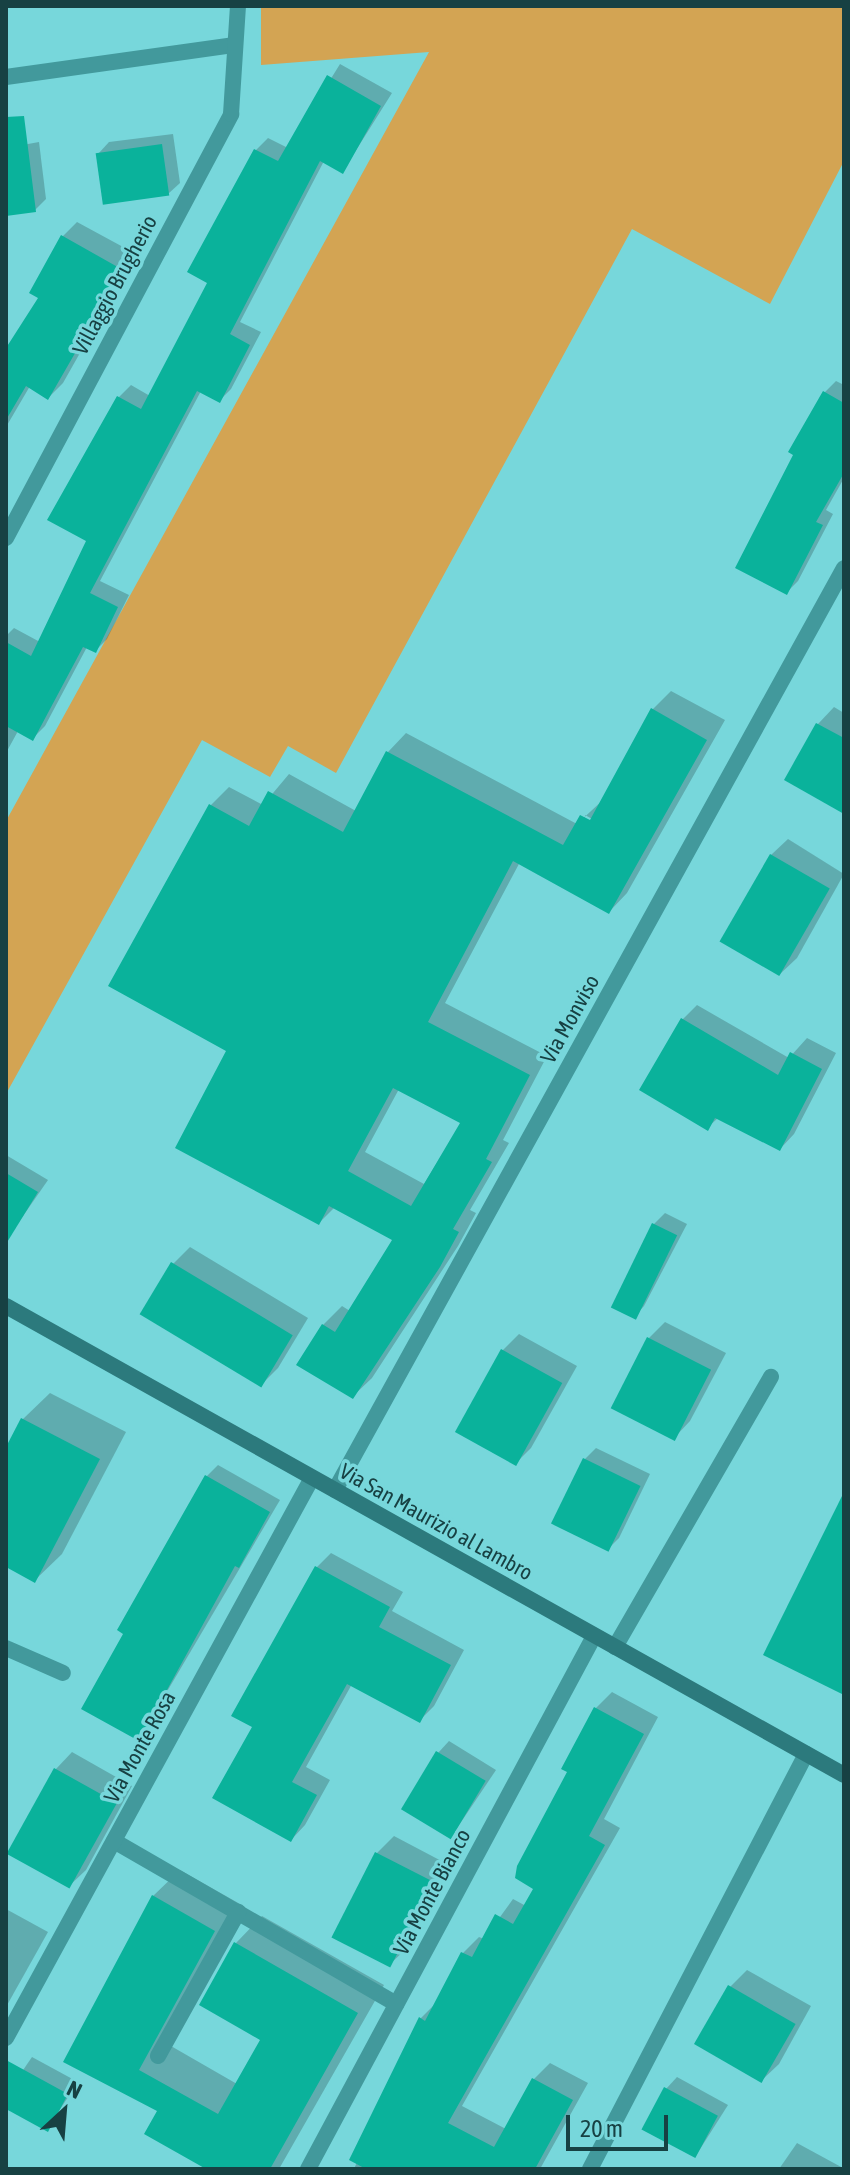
<!DOCTYPE html>
<html>
<head>
<meta charset="utf-8">
<style>
  body { margin:0 }
  #map { position:relative; width:850px; height:2175px; overflow:hidden; background:#77d7db; font-family:"Asap Condensed",sans-serif }
  div>[style] { position:absolute }
  [style*='--x'] { left:calc(var(--x)*1px); top:calc(var(--y)*1px); width:calc(var(--w)*1px); rotate:calc(var(--a)*1deg) }
  .green>* { inset:0; background:#d3a453 }
  .shadow>* { inset:0; background:#0003 }
  .building>* { inset:0; background:#0ab29b; transform-origin:0 0 }
  .service>* { height:16px; margin:-8px; padding:0 8px; transform-origin:8px; border-radius:8px; background:#42999c }
  .minor>* { height:16px; margin:-8px; padding:0 8px; transform-origin:8px; border-radius:8px; background:#42999c }
  .secondary>* { height:16px; margin:-8px; padding:0 8px; transform-origin:8px; border-radius:8px; background:#2c7a7d }
  span { translate:-50% -50%; white-space:nowrap; text-align:center; line-height:1.15; -webkit-text-stroke:7px #77d7db; paint-order:stroke }
  .street-label { font-size:22px; color:#174143 }
  .frame { position:absolute; inset:0; border:8px solid #174143; pointer-events:none }
  .north { position:absolute; left:24px; top:2071px; width:80px; height:80px; -webkit-text-stroke:6px #77d7db; paint-order:stroke; rotate:26deg; font-size:22px; font-weight:700; line-height:32px; text-align:center; color:#174143 }
  .north::after { content:''; display:block; margin:auto; width:28px; height:36px; background:#174143; clip-path:polygon(50% 0,100% 100%,50% 72%,0 100%) }
  .scale { position:absolute; left:566px; top:2115px; width:102px; height:36px; box-sizing:border-box; border:4px solid #174143; border-top:0; padding-left:10px; font-size:24px; line-height:28px; white-space:nowrap; color:#174143; -webkit-text-stroke:6px #77d7db; paint-order:stroke }
</style>
</head>
<body>
<div id="map">
  <div class="green">
    <i style="clip-path:polygon(261px 6px,844px 6px,844px 161px,770px 304px,632px 229px,336px 773px,288px 746px,270px 777px,202px 740px,6px 1094px,6px 821px,429px 52px,261px 65px)"></i>
  </div>
  <div class="shadow">
    <i style="clip-path:polygon(340px 64px,392px 93px,343px 171px,324px 161px,240px 322px,261px 332px,231px 389px,219px 401px,201px 391px,100px 581px,129px 595px,107px 639px,95px 651px,87px 647px,45px 726px,33px 738px,18px 731px,6px 753px,6px 636px,14px 628px,40px 642px,89px 541px,119px 397px,131px 385px,150px 396px,210px 282px,256px 150px,268px 138px,288px 148px)"></i>
    <i style="clip-path:polygon(173px 134px,180px 183px,168px 194px,98px 154px,109px 142px)"></i>
    <i style="clip-path:polygon(39px 142px,46px 199px,35px 210px,6px 214px,6px 148px)"></i>
    <i style="clip-path:polygon(77px 222px,136px 254px,63px 383px,48px 398px,30px 386px,6px 427px,6px 351px,41px 297px,62px 237px)"></i>
    <i style="clip-path:polygon(836px 381px,844px 385px,844px 478px,826px 510px,833px 514px,798px 581px,787px 592px,825px 392px)"></i>
    <i style="clip-path:polygon(evenodd,671px 691px,725px 720px,627px 893px,609px 912px,520px 862px,445px 1003px,547px 1056px,503px 1140px,509px 1143px,470px 1210px,476px 1213px,458px 1246px,372px 1378px,353px 1396px,323px 1325px,342px 1306px,350px 1311px,394px 1240px,335px 1207px,319px 1223px,229px 1050px,211px 805px,229px 787px,263px 805px,289px 774px,356px 811px,388px 752px,406px 733px,577px 824px,604px 799px,652px 710px,671px 691px,585px 815px,599px 823px,585px 820px,585px 815px,671px 691px,399px 1089px,462px 1122px,424px 1184px,365px 1152px,399px 1089px)"></i>
    <i style="clip-path:polygon(834px 707px,844px 713px,844px 812px,786px 779px,818px 724px)"></i>
    <i style="clip-path:polygon(788px 839px,844px 874px,797px 958px,780px 974px,771px 855px)"></i>
    <i style="clip-path:polygon(697px 1005px,789px 1058px,807px 1038px,836px 1053px,794px 1134px,780px 1149px,718px 1118px,707px 1128px,682px 1020px)"></i>
    <i style="clip-path:polygon(6px 1155px,48px 1180px,7px 1239px,6px 1238px)"></i>
    <i style="clip-path:polygon(665px 1213px,687px 1224px,644px 1306px,633px 1318px,654px 1224px)"></i>
    <i style="clip-path:polygon(190px 1247px,308px 1318px,278px 1368px,261px 1385px,173px 1264px)"></i>
    <i style="clip-path:polygon(665px 1322px,726px 1353px,690px 1421px,674px 1438px,649px 1338px)"></i>
    <i style="clip-path:polygon(519px 1334px,577px 1366px,531px 1448px,515px 1464px,503px 1350px)"></i>
    <i style="clip-path:polygon(50px 1393px,126px 1432px,62px 1554px,35px 1580px,6px 1565px,6px 1452px,23px 1419px)"></i>
    <i style="clip-path:polygon(596px 1448px,650px 1474px,619px 1538px,608px 1549px,585px 1459px)"></i>
    <i style="clip-path:polygon(218px 1465px,280px 1500px,139px 1739px,126px 1633px,207px 1476px)"></i>
    <i style="clip-path:polygon(331px 1553px,403px 1592px,392px 1611px,464px 1650px,434px 1706px,420px 1720px,352px 1684px,306px 1767px,330px 1780px,305px 1825px,291px 1840px,254px 1727px,317px 1567px)"></i>
    <i style="clip-path:polygon(612px 1692px,658px 1717px,604px 1819px,620px 1828px,462px 2106px,506px 2129px,534px 2079px,550px 2063px,588px 2083px,540px 2169px,354px 2169px,420px 2019px,437px 2002px,463px 1953px,479px 1937px,484px 1939px,513px 1899px,526px 1906px,536px 1888px,570px 1772px,596px 1708px)"></i>
    <i style="clip-path:polygon(449px 1741px,496px 1770px,451px 1837px,438px 1753px)"></i>
    <i style="clip-path:polygon(72px 1752px,132px 1786px,86px 1870px,69px 1886px,9px 1852px,56px 1769px)"></i>
    <i style="clip-path:polygon(394px 1836px,449px 1865px,406px 1949px,389px 1965px,334px 1936px,377px 1853px)"></i>
    <i style="clip-path:polygon(180px 1870px,240px 1904px,164px 2042px,237px 2084px,263px 2039px,236px 1943px,262px 1916px,384px 1985px,279px 2169px,210px 2169px,160px 2111px,65px 2061px,153px 1896px)"></i>
    <i style="clip-path:polygon(6px 1909px,48px 1932px,6px 2007px)"></i>
    <i style="clip-path:polygon(747px 1970px,811px 2006px,779px 2064px,762px 2080px,730px 1987px)"></i>
    <i style="clip-path:polygon(32px 2057px,78px 2082px,47px 2129px,6px 2107px,6px 2095px)"></i>
    <i style="clip-path:polygon(677px 2077px,728px 2105px,695px 2157px,666px 2089px)"></i>
    <i style="clip-path:polygon(797px 2143px,843px 2168px,843px 2169px,779px 2169px)"></i>
  </div>
  <div class="building">
    <i style="clip-path:polygon(327px 75px,381px 106px,343px 174px,320px 161px,230px 334px,250px 345px,220px 403px,197px 391px,90px 593px,118px 607px,96px 653px,83px 647px,33px 741px,6px 726px,6px 642px,31px 656px,86px 541px,47px 520px,117px 396px,141px 409px,207px 283px,187px 272px,254px 149px,278px 161px)"></i>
    <i style="clip-path:polygon(24px 116px,36px 212px,6px 216px,6px 117px)"></i>
    <i style="left:162px;top:144px;width:52px;height:67px;rotate:82deg"></i>
    <i style="clip-path:polygon(61px 235px,123px 270px,48px 400px,26px 386px,6px 420px,6px 348px,38px 298px,29px 293px)"></i>
    <i style="clip-path:polygon(823px 391px,844px 403px,844px 473px,816px 522px,823px 525px,787px 595px,735px 568px,793px 455px,788px 452px)"></i>
    <i style="clip-path:polygon(evenodd,651px 708px,707px 740px,609px 914px,513px 861px,428px 1022px,530px 1075px,486px 1159px,492px 1162px,453px 1229px,459px 1232px,440px 1267px,353px 1399px,296px 1365px,322px 1324px,335px 1332px,392px 1240px,329px 1206px,319px 1225px,175px 1148px,226px 1051px,108px 986px,209px 804px,249px 826px,268px 791px,343px 832px,386px 751px,563px 845px,580px 815px,590px 820px,651px 708px,393px 1088px,460px 1123px,411px 1206px,348px 1171px,393px 1088px)"></i>
    <i style="clip-path:polygon(816px 723px,844px 738px,844px 814px,784px 780px)"></i>
    <i style="left:770px;top:854px;width:69px;height:101px;rotate:30deg"></i>
    <i style="clip-path:polygon(681px 1018px,778px 1075px,790px 1052px,822px 1069px,780px 1151px,715px 1118px,708px 1131px,639px 1090px)"></i>
    <i style="clip-path:polygon(6px 1173px,38px 1192px,6px 1244px)"></i>
    <i style="left:652px;top:1223px;width:28px;height:94px;rotate:26deg"></i>
    <i style="left:171px;top:1262px;width:142px;height:61px;rotate:31deg"></i>
    <i style="left:647px;top:1337px;width:72px;height:80px;rotate:27deg"></i>
    <i style="left:501px;top:1349px;width:70px;height:95px;rotate:29deg"></i>
    <i style="clip-path:polygon(21px 1418px,100px 1459px,35px 1583px,6px 1567px,6px 1447px)"></i>
    <i style="left:583px;top:1458px;width:64px;height:73px;rotate:26deg"></i>
    <i style="clip-path:polygon(205px 1475px,270px 1512px,239px 1568px,235px 1566px,139px 1741px,81px 1709px,123px 1634px,117px 1630px)"></i>
    <i style="clip-path:polygon(844px 1492px,844px 1695px,763px 1655px)"></i>
    <i style="clip-path:polygon(315px 1566px,390px 1607px,379px 1627px,451px 1665px,420px 1723px,347px 1684px,292px 1782px,317px 1795px,291px 1842px,212px 1798px,252px 1727px,231px 1716px)"></i>
    <i style="clip-path:polygon(594px 1707px,644px 1734px,589px 1836px,605px 1845px,448px 2123px,494px 2147px,532px 2078px,573px 2100px,535px 2169px,366px 2169px,349px 2160px,419px 2017px,425px 2021px,461px 1952px,472px 1957px,495px 1914px,513px 1924px,533px 1889px,515px 1878px,517px 1866px,567px 1772px,561px 1769px)"></i>
    <i style="left:436px;top:1751px;width:58px;height:68px;rotate:31deg"></i>
    <i style="left:54px;top:1768px;width:72px;height:98px;rotate:29deg"></i>
    <i style="left:375px;top:1852px;width:66px;height:96px;rotate:27deg"></i>
    <i style="clip-path:polygon(152px 1895px,215px 1931px,139px 2070px,218px 2114px,260px 2040px,199px 2005px,234px 1942px,358px 2013px,270px 2169px,206px 2169px,144px 2134px,157px 2111px,63px 2062px)"></i>
    <i style="left:728px;top:1985px;width:78px;height:68px;rotate:30deg"></i>
    <i style="clip-path:polygon(6px 2060px,68px 2094px,48px 2132px,6px 2109px)"></i>
    <i style="left:664px;top:2087px;width:61px;height:48px;rotate:28deg"></i>
  </div>
  <div class="service">
    <i style="--x:615;--y:1647;--w:312;--a:-60"></i>
    <i style="--x:6;--y:1648;--w:62;--a:23.7"></i>
    <i style="--x:114;--y:1841;--w:326;--a:30"></i>
    <i style="--x:158;--y:2056;--w:165;--a:-60.9"></i>
    <i style="--x:590;--y:2169;--w:468;--a:-62.5"></i>
  </div>
  <div class="minor">
    <i style="--x:6;--y:77;--w:231;--a:-8"></i>
    <i style="--x:6;--y:538;--w:480;--a:-62"></i>
    <i style="--x:231;--y:114;--w:108;--a:-86.3"></i>
    <i style="--x:335;--y:1490;--w:1053;--a:-61.1"></i>
    <i style="--x:6;--y:2038;--w:638;--a:-61.35"></i>
    <i style="--x:308;--y:2169;--w:605;--a:-61.78"></i>
  </div>
  <div class="secondary">
    <i style="--x:6;--y:1306;--w:960;--a:29.23"></i>
  </div>
  <div class="street-label">
    <span style="left:115px;top:285px;rotate:-62deg">Villaggio Brugherio</span>
    <span style="left:570px;top:1019px;rotate:-61deg">Via Monviso</span>
    <span style="left:436px;top:1522px;rotate:29deg">Via San Maurizio al Lambro</span>
    <span style="left:140px;top:1747px;rotate:-61deg">Via Monte Rosa</span>
    <span style="left:432px;top:1892px;rotate:-62deg">Via Monte Bianco</span>
  </div>
  <div class="frame"></div>
  <div class="north">N</div>
  <div class="scale">20 m</div>
</div>
</body>
</html>
